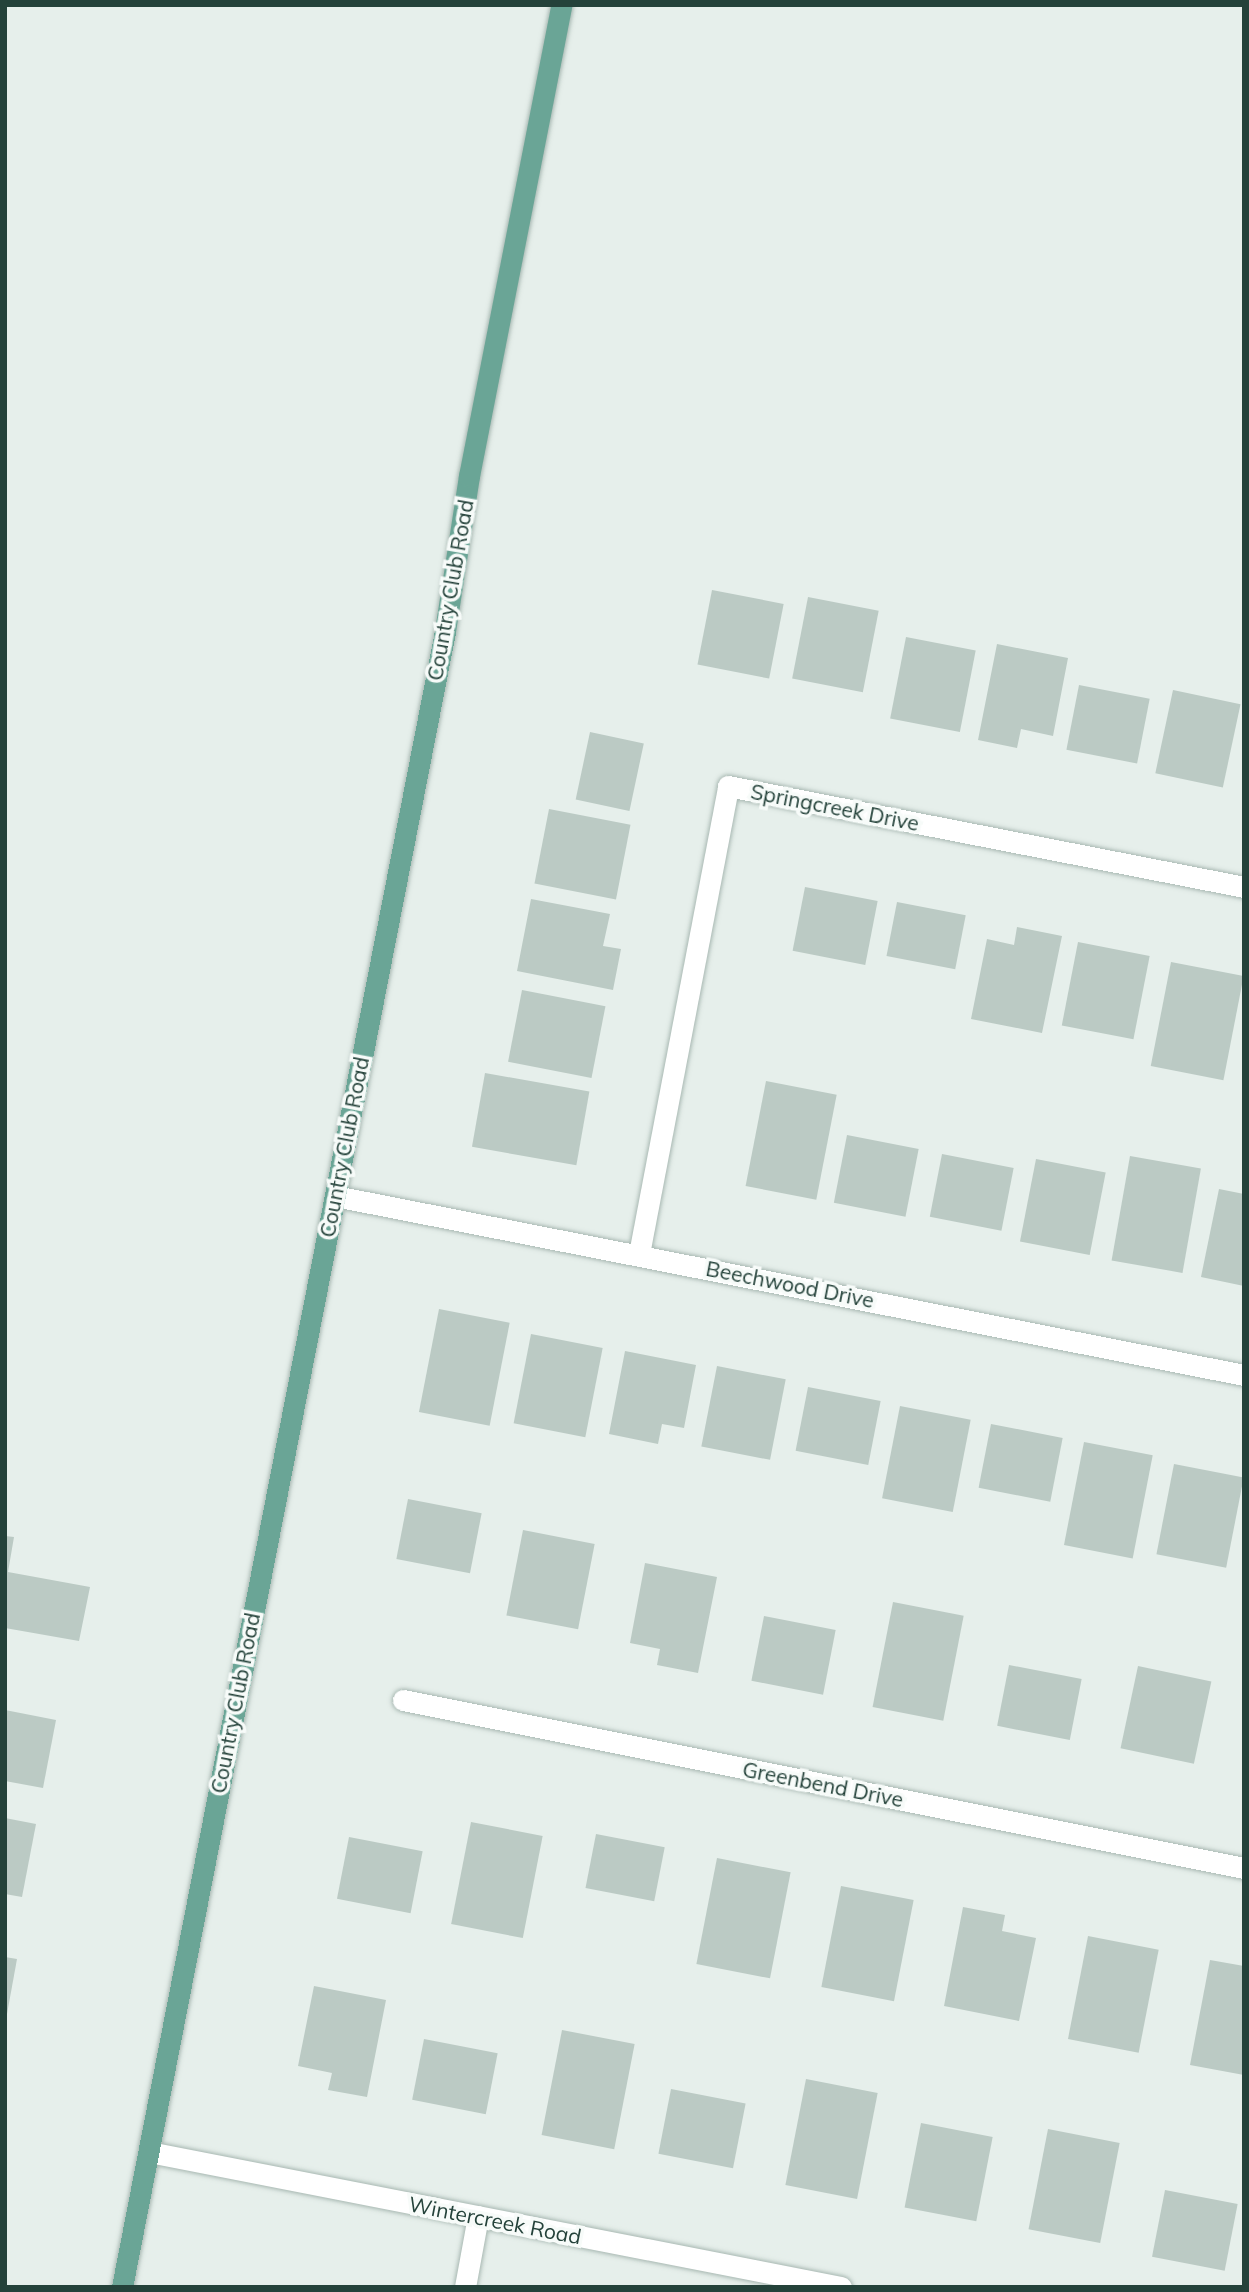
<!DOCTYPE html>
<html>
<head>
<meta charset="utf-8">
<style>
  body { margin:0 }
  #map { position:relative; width:1249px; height:2292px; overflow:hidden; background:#e6efeb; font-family:Mulish,sans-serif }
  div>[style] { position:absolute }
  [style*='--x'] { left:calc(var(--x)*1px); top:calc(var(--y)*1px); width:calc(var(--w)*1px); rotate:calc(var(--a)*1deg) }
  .building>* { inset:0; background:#bbcac4; transform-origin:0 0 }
  .roads { filter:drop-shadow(0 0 2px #a8b8b2) drop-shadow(0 0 2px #a8b8b2) }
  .minor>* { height:21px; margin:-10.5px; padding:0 10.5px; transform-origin:10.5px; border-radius:10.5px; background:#fff }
  .major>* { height:21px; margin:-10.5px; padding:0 10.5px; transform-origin:10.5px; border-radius:10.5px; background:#6aa596 }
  span { translate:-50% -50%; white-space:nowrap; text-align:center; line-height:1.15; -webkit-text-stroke:7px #f7fbf9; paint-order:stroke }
  .street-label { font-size:21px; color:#24423a }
  .frame { position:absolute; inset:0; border:7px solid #24423a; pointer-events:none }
</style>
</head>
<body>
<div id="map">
  <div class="building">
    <i style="left:712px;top:590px;width:73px;height:76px;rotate:11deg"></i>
    <i style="left:808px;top:597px;width:72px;height:83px;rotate:11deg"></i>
    <i style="left:906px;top:637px;width:71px;height:83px;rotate:11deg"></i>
    <i style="clip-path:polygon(997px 644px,1068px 658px,1053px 736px,1021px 729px,1017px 748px,978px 740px)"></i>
    <i style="left:1079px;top:685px;width:72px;height:66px;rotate:11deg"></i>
    <i style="left:1173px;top:690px;width:69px;height:85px;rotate:12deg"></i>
    <i style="left:590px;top:732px;width:55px;height:69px;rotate:12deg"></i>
    <i style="left:549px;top:809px;width:83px;height:76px;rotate:11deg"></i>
    <i style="left:805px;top:887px;width:74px;height:65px;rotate:11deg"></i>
    <i style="clip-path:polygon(531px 899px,610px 914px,603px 946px,621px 949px,613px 990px,517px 971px)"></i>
    <i style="left:897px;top:902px;width:70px;height:55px;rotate:11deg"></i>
    <i style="clip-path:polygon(1017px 927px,1062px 936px,1042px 1033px,971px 1019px,987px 939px,1014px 945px)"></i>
    <i style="left:1078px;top:942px;width:73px;height:85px;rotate:11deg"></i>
    <i style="left:1171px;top:962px;width:74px;height:106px;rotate:11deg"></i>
    <i style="left:522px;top:990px;width:85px;height:73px;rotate:11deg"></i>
    <i style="left:485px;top:1073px;width:106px;height:75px;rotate:10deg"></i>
    <i style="left:766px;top:1081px;width:72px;height:107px;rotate:11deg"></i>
    <i style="left:847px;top:1135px;width:73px;height:69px;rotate:11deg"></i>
    <i style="left:942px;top:1154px;width:73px;height:64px;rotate:11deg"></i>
    <i style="left:1130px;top:1156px;width:72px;height:106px;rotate:10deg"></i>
    <i style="left:1036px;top:1159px;width:71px;height:84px;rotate:11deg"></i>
    <i style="clip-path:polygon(1219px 1189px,1244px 1194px,1244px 1286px,1201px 1277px)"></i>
    <i style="left:439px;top:1309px;width:72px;height:105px;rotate:11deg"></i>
    <i style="left:531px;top:1334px;width:73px;height:91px;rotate:11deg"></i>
    <i style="clip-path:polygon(625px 1351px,696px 1365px,684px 1428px,662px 1424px,658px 1444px,609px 1434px)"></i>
    <i style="left:717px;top:1366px;width:70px;height:82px;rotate:11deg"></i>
    <i style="left:808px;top:1387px;width:74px;height:65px;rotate:11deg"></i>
    <i style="left:900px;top:1406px;width:72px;height:94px;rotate:11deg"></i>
    <i style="left:991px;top:1424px;width:73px;height:65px;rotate:11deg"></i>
    <i style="left:1084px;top:1442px;width:70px;height:105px;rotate:11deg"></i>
    <i style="left:1174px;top:1464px;width:71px;height:92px;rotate:11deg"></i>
    <i style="left:408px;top:1499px;width:75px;height:61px;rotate:11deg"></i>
    <i style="left:523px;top:1530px;width:73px;height:87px;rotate:11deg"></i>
    <i style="clip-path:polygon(5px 1536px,14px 1537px,8px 1572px,90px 1587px,79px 1641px,5px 1628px)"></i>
    <i style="clip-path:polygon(645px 1563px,717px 1577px,698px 1673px,657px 1665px,660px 1649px,630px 1643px)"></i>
    <i style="left:893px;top:1602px;width:72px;height:107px;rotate:11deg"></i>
    <i style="left:764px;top:1616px;width:73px;height:66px;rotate:11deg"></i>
    <i style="left:1009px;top:1665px;width:74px;height:62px;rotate:11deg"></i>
    <i style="left:1138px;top:1666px;width:75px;height:84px;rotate:12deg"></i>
    <i style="clip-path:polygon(5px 1710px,56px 1720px,43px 1788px,5px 1781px)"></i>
    <i style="clip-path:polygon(5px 1818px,36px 1824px,22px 1897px,5px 1894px)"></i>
    <i style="left:471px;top:1822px;width:73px;height:104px;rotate:11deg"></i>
    <i style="left:596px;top:1834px;width:70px;height:55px;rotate:11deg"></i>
    <i style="left:349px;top:1837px;width:75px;height:63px;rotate:11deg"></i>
    <i style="left:717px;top:1858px;width:75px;height:108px;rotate:11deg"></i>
    <i style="left:841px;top:1886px;width:74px;height:103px;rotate:11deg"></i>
    <i style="clip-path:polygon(963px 1907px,1005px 1915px,1002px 1931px,1036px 1938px,1019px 2021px,944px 2006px)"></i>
    <i style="left:1088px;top:1936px;width:72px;height:105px;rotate:11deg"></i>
    <i style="clip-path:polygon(5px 1957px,17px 1959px,7px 2014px,5px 2013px)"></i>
    <i style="clip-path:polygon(1210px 1960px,1244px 1966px,1244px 2075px,1190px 2065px)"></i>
    <i style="clip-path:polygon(314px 1986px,386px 2000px,367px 2097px,328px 2090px,332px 2073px,298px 2066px)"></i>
    <i style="left:562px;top:2030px;width:74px;height:107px;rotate:11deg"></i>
    <i style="left:424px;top:2039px;width:75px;height:62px;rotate:11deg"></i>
    <i style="left:806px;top:2079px;width:73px;height:108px;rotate:11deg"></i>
    <i style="left:671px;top:2089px;width:76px;height:66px;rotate:11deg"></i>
    <i style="left:921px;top:2123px;width:73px;height:86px;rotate:11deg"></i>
    <i style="left:1048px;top:2129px;width:73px;height:102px;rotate:11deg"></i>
    <i style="left:1165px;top:2190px;width:74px;height:68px;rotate:11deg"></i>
  </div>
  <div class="roads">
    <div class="minor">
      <i style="--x:335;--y:1196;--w:926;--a:11.14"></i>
      <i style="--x:639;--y:1254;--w:476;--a:-79.2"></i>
      <i style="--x:728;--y:786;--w:526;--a:11.07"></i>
      <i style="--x:403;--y:1700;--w:858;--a:11.3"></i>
      <i style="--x:149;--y:2152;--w:705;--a:11.04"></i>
      <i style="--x:465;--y:2287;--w:72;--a:-79.6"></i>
    </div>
    <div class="major">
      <i style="--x:122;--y:2287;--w:1687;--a:-78.96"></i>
      <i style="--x:445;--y:631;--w:157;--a:-81.2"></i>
      <i style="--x:469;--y:476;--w:480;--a:-78.9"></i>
    </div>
  </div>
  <div class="street-label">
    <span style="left:450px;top:590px;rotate:-80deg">Country Club Road</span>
    <span style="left:835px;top:807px;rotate:11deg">Springcreek Drive</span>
    <span style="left:344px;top:1147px;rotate:-79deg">Country Club Road</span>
    <span style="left:790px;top:1284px;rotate:11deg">Beechwood Drive</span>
    <span style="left:235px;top:1703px;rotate:-79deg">Country Club Road</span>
    <span style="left:823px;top:1784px;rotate:11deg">Greenbend Drive</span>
    <span style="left:495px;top:2220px;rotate:11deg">Wintercreek Road</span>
  </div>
  <div class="frame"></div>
</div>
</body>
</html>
